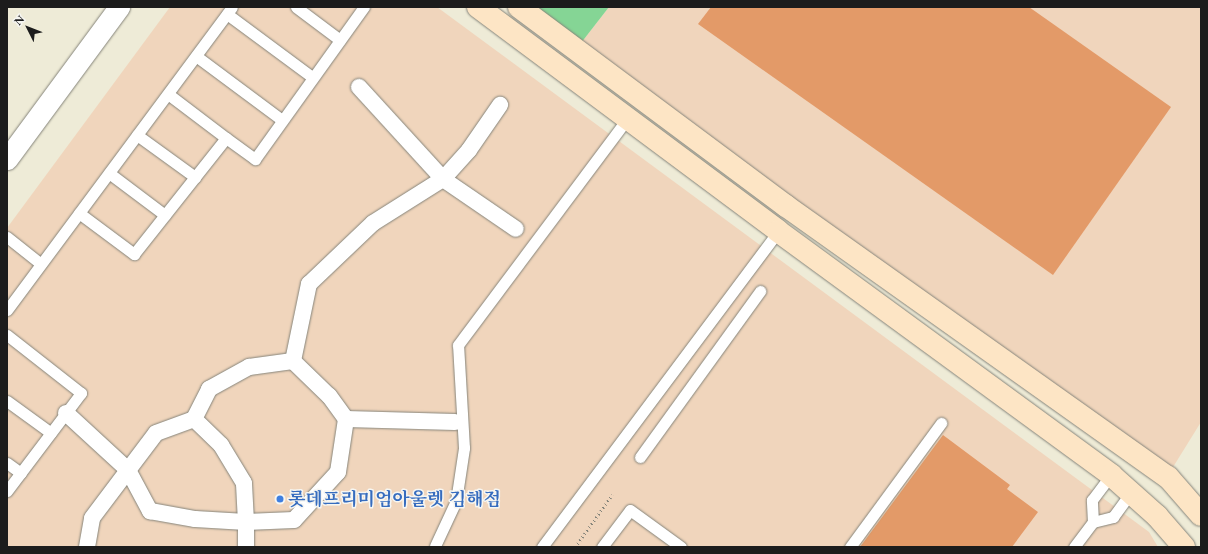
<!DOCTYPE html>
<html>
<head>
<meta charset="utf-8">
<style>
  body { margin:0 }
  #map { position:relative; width:1208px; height:554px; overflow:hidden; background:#eeebd7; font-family:"EB Garamond","Noto Serif KR",serif }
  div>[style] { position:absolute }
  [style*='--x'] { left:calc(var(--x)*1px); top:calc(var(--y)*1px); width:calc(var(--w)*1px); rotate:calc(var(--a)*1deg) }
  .built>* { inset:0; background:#f0d5bc }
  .green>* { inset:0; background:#85d595 }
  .building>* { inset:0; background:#e39a68 }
  .path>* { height:2.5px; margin-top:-1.25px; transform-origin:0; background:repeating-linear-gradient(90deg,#85847a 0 1px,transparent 0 4px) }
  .roads { filter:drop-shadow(0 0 1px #85847a) drop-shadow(0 0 1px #85847a) }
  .service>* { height:11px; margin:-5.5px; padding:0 5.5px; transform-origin:5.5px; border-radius:5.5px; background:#fff }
  .pedestrian>* { height:16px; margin:-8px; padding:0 8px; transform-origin:8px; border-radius:8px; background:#fff }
  .minor>* { height:21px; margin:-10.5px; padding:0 10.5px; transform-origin:10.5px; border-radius:10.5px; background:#fff }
  .secondary>* { height:22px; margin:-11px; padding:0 11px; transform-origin:11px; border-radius:11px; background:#fde5c5 }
  .dots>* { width:11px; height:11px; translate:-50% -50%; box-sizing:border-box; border:2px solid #f6f6f2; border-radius:50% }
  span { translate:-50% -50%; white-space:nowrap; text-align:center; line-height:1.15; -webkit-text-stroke:3px #f6f6f2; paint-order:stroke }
  .shop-label { font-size:18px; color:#366cbe; font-weight:700 }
  .left { translate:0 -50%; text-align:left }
  .frame { position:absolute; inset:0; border:8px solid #1c1c1c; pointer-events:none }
  .north { position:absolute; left:8px; top:8px; width:40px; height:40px; -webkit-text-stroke:3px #f6f6f2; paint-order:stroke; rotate:312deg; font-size:11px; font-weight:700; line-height:16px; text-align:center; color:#1c1c1c }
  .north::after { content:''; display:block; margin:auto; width:14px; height:18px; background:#1c1c1c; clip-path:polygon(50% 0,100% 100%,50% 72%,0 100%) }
</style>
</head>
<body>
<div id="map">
  <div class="built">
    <i style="clip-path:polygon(170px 7px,437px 7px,1149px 532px,1158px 547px,7px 547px,7px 228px)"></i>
    <i style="clip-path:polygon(609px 7px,1201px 7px,1201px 422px,1165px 480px,581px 43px)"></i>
  </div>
  <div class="green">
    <i style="clip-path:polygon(532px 7px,609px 7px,581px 43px)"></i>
  </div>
  <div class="building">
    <i style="clip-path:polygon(711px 7px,1029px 7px,1171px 107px,1053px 275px,698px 24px)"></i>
    <i style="clip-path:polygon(943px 435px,1010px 485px,1007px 489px,1038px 512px,1012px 547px,860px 547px)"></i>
  </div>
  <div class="path">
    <i style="--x:575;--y:547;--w:64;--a:-54.6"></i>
  </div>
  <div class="roads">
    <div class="service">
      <i style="--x:296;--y:7;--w:55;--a:36.9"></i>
      <i style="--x:227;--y:14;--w:106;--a:36.5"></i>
      <i style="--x:196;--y:56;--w:107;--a:36.7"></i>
      <i style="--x:168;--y:94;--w:73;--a:37.2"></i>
      <i style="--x:137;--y:135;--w:72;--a:35.9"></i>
      <i style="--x:109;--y:173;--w:70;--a:36.9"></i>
      <i style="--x:79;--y:213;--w:69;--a:36.7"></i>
      <i style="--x:134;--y:254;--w:148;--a:-51.6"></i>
      <i style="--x:226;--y:138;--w:36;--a:36"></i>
      <i style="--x:255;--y:159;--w:187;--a:-54.4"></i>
      <i style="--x:7;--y:237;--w:43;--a:38.5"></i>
      <i style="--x:7;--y:310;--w:377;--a:-53.4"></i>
      <i style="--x:7;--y:335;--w:94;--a:38.1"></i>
      <i style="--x:81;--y:393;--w:123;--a:127.1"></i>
      <i style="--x:7;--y:401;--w:54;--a:36"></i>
      <i style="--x:640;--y:457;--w:205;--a:-54.1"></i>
      <i style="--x:7;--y:463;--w:17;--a:36"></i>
      <i style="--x:1093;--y:522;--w:22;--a:-93"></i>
      <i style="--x:1092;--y:500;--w:31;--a:-53"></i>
      <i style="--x:435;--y:546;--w:50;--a:-65"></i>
      <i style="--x:456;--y:501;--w:54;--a:-81.4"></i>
      <i style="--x:464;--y:448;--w:103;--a:-93.3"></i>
      <i style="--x:458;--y:345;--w:282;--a:-53.2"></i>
      <i style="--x:542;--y:547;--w:394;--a:-53.2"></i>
      <i style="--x:602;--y:547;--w:46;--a:-52.9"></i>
      <i style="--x:630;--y:510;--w:63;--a:36"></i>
      <i style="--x:850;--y:547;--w:154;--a:-53.7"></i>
      <i style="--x:1074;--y:547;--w:31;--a:-53"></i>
      <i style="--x:1093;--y:522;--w:21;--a:-14"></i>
      <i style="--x:1113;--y:517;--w:31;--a:-54"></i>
    </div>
    <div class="pedestrian">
      <i style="--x:359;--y:87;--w:125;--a:47.6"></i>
      <i style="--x:443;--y:179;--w:88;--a:34.4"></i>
      <i style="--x:66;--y:413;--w:84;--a:42.6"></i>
      <i style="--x:128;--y:470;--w:47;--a:61.8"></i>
      <i style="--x:150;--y:511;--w:46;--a:10.1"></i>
      <i style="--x:195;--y:519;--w:51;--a:3.4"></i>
      <i style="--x:246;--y:522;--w:39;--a:-93"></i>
      <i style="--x:244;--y:483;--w:44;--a:-121.2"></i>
      <i style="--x:221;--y:445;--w:37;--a:-136"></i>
      <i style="--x:194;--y:419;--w:34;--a:-63"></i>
      <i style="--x:209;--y:389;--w:46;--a:-28.8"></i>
      <i style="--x:249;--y:367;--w:44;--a:-7.8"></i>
      <i style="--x:346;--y:419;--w:109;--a:1.6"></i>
      <i style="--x:87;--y:547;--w:29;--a:-80"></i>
      <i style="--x:92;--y:518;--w:106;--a:-53"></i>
      <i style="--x:156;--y:433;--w:40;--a:-20.2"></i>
      <i style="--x:246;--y:547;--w:25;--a:-90"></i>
      <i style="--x:246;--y:522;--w:48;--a:-2.4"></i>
      <i style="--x:294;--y:520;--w:65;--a:-47.5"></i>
      <i style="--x:338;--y:472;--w:54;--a:-81.4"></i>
      <i style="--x:346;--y:419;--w:29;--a:-126"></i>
      <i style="--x:329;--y:396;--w:50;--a:-135.8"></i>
      <i style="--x:293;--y:361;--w:79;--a:-78.3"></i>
      <i style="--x:309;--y:284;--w:88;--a:-43.6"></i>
      <i style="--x:373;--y:223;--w:83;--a:-32.2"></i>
      <i style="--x:443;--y:179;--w:39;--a:-48"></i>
      <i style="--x:469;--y:150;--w:55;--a:-55.4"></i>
    </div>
    <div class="minor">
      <i style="--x:7;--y:159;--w:189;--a:-53.6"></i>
    </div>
    <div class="secondary">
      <i style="--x:478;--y:7;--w:374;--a:36.7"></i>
      <i style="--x:778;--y:231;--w:413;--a:36.2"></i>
      <i style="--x:1111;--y:475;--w:62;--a:41.7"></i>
      <i style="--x:1157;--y:516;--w:41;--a:48.9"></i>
      <i style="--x:519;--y:7;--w:333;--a:36.7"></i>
      <i style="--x:786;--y:206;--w:468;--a:35.4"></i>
      <i style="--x:1168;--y:477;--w:50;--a:49"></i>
    </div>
  </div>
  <div class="dots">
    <i style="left:280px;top:499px;background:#3f7fe0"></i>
  </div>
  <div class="shop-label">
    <span class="left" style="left:288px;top:499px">롯데프리미엄아울렛 김해점</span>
  </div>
  <div class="frame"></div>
  <div class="north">N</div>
</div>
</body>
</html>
